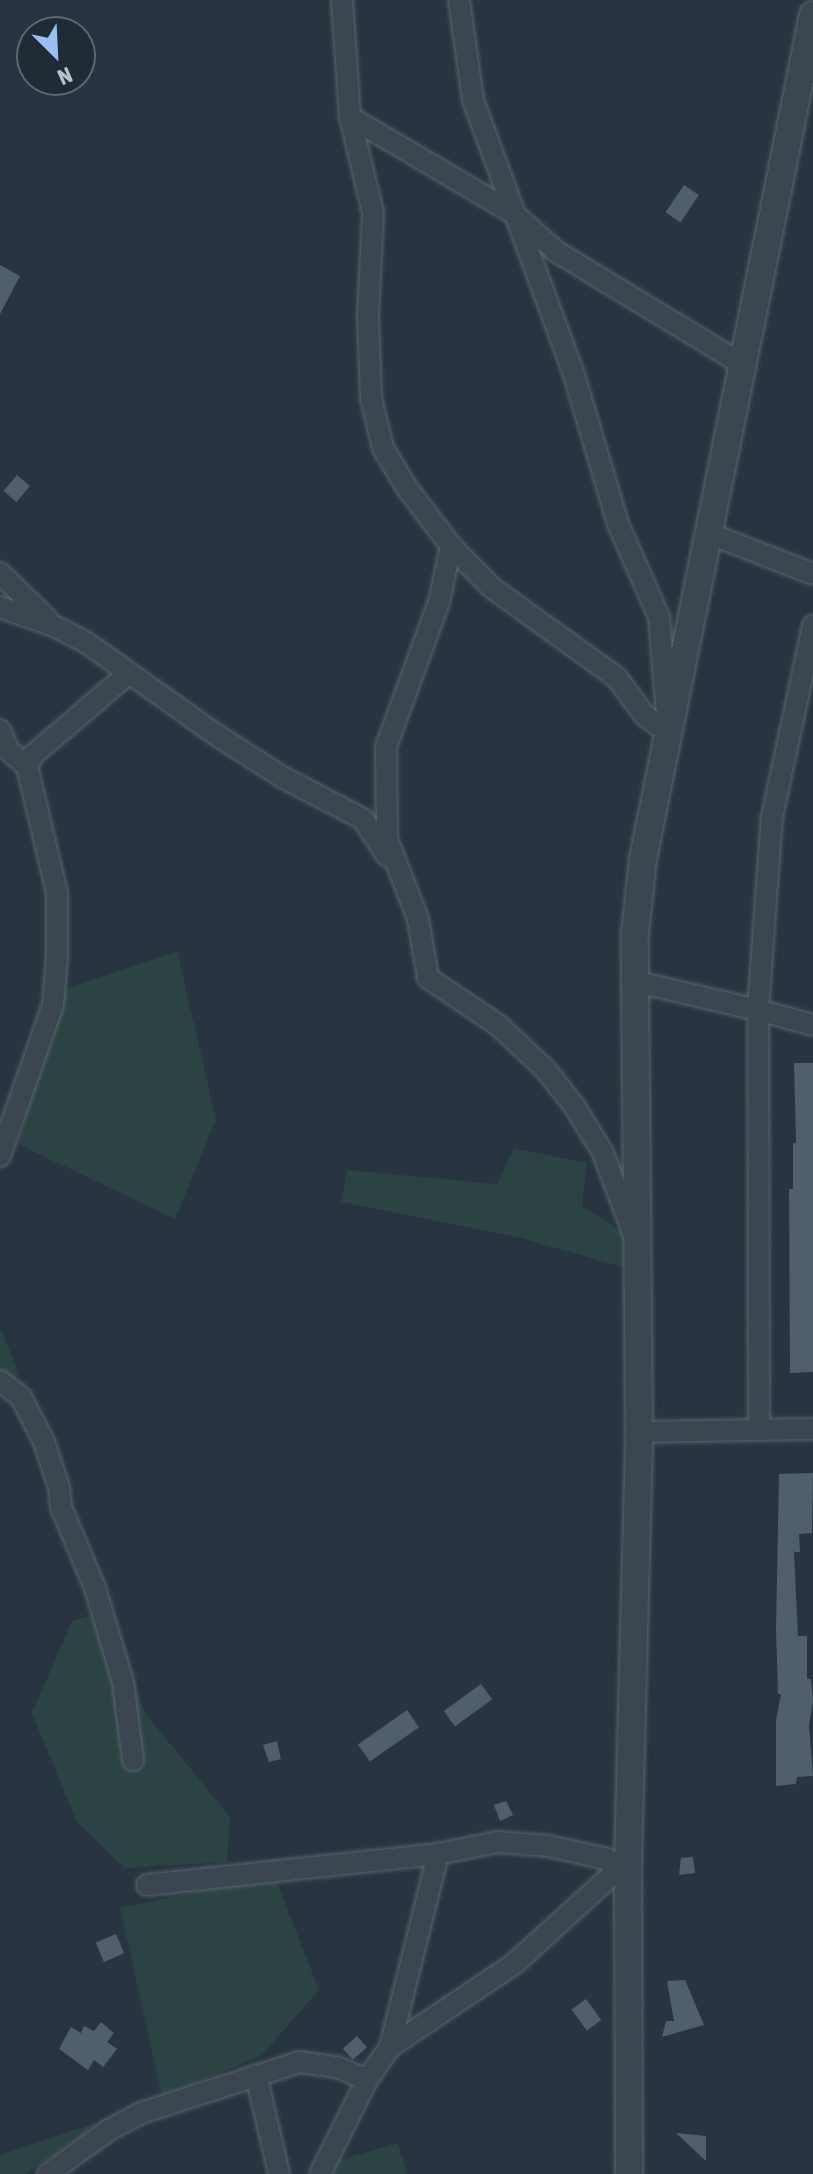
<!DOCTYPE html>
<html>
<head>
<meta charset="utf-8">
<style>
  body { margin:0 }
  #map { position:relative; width:813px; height:2174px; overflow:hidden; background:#283541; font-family:"Asap Condensed",sans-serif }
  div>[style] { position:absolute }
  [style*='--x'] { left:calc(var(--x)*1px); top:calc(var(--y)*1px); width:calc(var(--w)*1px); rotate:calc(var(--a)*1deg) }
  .green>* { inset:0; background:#2b4343 }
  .building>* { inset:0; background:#515e6b; transform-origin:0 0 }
  .roads { filter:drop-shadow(0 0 2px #5a646e) drop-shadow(0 0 2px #5a646e) }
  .minor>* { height:20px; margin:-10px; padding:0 10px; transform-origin:10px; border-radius:10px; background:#3c4651 }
  .tertiary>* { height:26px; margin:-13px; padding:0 13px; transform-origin:13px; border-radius:13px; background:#3c4651 }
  span { translate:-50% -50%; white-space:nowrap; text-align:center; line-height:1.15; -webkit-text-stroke:8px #212b36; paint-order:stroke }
  .north { position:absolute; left:16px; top:16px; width:80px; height:80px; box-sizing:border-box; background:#212b36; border:2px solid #5e6772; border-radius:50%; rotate:156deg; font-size:22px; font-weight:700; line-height:32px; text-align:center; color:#b9c1cb }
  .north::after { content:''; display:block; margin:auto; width:28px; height:36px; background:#96c1f2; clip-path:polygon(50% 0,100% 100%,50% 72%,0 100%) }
</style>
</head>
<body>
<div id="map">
  <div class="green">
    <i style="clip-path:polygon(177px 951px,216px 1119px,175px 1219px,18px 1144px,60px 991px)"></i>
    <i style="clip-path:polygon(514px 1148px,587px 1163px,582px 1206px,635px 1239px,636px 1271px,517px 1237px,341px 1202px,347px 1170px,497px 1184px)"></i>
    <i style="clip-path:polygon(0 1327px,19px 1374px,0 1394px)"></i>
    <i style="clip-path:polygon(111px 1610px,145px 1713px,230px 1817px,227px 1862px,124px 1868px,77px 1822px,32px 1713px,72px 1621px)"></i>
    <i style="clip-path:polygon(274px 1875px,319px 1990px,261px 2056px,162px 2097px,120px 1908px)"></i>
    <i style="clip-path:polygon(101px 2121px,26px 2174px,0 2174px,0 2155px)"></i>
    <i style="clip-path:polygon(398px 2143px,407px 2174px,330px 2174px,339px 2160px)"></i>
  </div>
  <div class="building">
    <i style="left:684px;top:185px;width:18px;height:33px;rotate:34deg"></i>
    <i style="clip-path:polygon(0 265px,20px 276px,0 314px)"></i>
    <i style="left:17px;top:475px;width:17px;height:21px;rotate:40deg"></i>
    <i style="clip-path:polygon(794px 1063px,813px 1063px,813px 1372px,790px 1373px,789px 1189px,793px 1189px,793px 1143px,796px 1143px)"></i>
    <i style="clip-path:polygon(813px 1473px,812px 1533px,799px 1534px,800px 1552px,794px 1552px,798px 1636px,807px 1636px,807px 1679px,811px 1679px,813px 1701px,809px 1725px,813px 1776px,797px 1777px,796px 1784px,776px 1786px,776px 1720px,781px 1694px,778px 1694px,776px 1629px,779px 1474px)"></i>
    <i style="left:481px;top:1684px;width:19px;height:46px;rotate:54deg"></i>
    <i style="left:407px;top:1710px;width:21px;height:60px;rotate:55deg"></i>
    <i style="clip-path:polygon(277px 1741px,281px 1759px,269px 1762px,263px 1745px)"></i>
    <i style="clip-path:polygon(506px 1801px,513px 1815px,500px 1821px,494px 1805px)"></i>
    <i style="clip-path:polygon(693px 1857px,695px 1873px,679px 1875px,681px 1858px)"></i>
    <i style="left:116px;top:1934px;width:21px;height:22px;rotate:67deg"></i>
    <i style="clip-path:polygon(685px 1980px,704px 2025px,662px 2037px,666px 2021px,674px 2021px,667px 1981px)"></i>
    <i style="left:586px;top:1999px;width:26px;height:18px;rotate:54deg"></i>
    <i style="clip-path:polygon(101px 2022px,114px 2033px,107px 2042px,117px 2049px,103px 2067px,94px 2060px,88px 2070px,59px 2049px,71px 2027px,81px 2033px,84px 2026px,94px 2031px)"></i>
    <i style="left:357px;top:2036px;width:15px;height:19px;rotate:48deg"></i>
    <i style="clip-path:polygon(676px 2133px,706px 2136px,706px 2161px)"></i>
  </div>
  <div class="roads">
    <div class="minor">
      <i style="--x:342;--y:0;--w:117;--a:86.1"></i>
      <i style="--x:350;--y:117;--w:99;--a:76.5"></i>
      <i style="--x:373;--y:213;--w:104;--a:92.8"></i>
      <i style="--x:368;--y:317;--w:81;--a:87.9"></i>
      <i style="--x:371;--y:398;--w:51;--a:76.5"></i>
      <i style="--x:383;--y:448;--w:47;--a:59"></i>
      <i style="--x:407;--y:488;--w:73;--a:52.8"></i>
      <i style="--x:451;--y:546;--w:57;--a:45.7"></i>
      <i style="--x:491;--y:587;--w:155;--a:35.8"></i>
      <i style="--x:617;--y:678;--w:47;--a:53.6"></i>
      <i style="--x:645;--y:716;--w:28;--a:35"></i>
      <i style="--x:459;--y:0;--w:101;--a:82"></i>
      <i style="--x:473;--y:100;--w:293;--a:69.8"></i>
      <i style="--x:574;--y:375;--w:155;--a:73.5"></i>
      <i style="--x:618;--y:524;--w:102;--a:66.2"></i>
      <i style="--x:659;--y:617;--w:97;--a:85.3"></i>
      <i style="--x:350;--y:117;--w:189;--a:30.5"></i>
      <i style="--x:513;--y:213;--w:59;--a:41.6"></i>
      <i style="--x:557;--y:252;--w:216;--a:31.2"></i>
      <i style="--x:710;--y:534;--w:110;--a:21.2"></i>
      <i style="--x:451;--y:546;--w:57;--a:102.1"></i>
      <i style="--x:439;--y:602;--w:154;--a:110.1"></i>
      <i style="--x:386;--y:747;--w:92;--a:89.4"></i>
      <i style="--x:387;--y:839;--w:86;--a:68.8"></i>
      <i style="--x:418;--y:919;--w:60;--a:80.4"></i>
      <i style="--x:428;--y:978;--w:84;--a:33.9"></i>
      <i style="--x:498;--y:1025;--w:64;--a:43.1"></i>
      <i style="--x:545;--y:1069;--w:48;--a:51.7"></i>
      <i style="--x:575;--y:1107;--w:54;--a:58.7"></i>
      <i style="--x:603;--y:1153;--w:88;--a:69.3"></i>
      <i style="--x:0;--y:573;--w:67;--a:44.4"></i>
      <i style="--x:0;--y:607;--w:57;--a:19.4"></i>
      <i style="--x:54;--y:626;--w:37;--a:27"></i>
      <i style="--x:87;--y:643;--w:161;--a:35.4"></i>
      <i style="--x:218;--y:736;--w:76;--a:32.6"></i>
      <i style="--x:282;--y:777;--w:91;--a:27.4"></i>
      <i style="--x:363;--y:819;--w:44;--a:57"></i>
      <i style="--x:0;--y:730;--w:23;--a:67"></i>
      <i style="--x:9;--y:751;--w:23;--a:40"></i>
      <i style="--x:633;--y:981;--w:128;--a:13.1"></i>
      <i style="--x:758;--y:1010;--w:194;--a:-85.9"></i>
      <i style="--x:772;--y:817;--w:196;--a:-77.9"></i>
      <i style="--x:0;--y:1156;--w:160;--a:-70.7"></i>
      <i style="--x:53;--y:1005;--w:48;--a:-85.2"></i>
      <i style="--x:57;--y:957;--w:64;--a:-90"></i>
      <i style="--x:57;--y:893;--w:130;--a:-103.3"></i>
      <i style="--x:27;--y:766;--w:13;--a:-61"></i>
      <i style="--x:33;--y:755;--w:125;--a:-40.5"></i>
      <i style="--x:0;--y:1381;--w:26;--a:37"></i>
      <i style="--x:21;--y:1397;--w:51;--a:62.9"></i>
      <i style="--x:44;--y:1442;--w:47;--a:71.6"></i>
      <i style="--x:59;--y:1487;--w:20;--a:84"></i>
      <i style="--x:61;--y:1507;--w:88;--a:67.2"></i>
      <i style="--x:95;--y:1588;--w:98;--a:73.4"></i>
      <i style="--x:123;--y:1682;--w:79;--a:82.7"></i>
      <i style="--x:759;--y:1430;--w:420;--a:-90.1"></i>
      <i style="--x:758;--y:1010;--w:57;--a:15.3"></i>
      <i style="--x:639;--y:1432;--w:174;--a:-1"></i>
      <i style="--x:147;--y:1885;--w:293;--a:-6.1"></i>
      <i style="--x:438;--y:1854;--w:61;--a:-11.3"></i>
      <i style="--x:498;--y:1842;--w:50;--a:4.6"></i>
      <i style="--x:548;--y:1846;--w:60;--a:12.4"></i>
      <i style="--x:607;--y:1859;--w:13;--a:51"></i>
      <i style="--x:390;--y:2047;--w:199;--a:-76"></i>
      <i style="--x:256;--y:2075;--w:102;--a:76.9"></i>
      <i style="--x:48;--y:2174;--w:75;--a:-35.8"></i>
      <i style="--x:109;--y:2130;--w:36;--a:-28"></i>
      <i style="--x:141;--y:2113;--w:147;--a:-17.8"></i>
      <i style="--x:281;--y:2068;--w:20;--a:-18"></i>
      <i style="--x:300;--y:2062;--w:37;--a:8"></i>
      <i style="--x:337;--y:2067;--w:33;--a:23"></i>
      <i style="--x:320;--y:2174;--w:105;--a:-63.4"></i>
      <i style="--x:367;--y:2080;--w:40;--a:-55.1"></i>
      <i style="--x:390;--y:2047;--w:149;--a:-33.8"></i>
      <i style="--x:514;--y:1964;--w:149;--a:-42.3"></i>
    </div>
    <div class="tertiary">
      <i style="--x:629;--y:2174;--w:313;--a:-90.2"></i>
      <i style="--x:628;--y:1861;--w:429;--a:-88.5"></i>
      <i style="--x:639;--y:1432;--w:499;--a:-90.5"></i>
      <i style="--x:635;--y:933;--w:74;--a:-83.8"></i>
      <i style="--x:643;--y:859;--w:861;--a:-78.61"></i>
    </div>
  </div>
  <div class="north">N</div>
</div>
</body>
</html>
